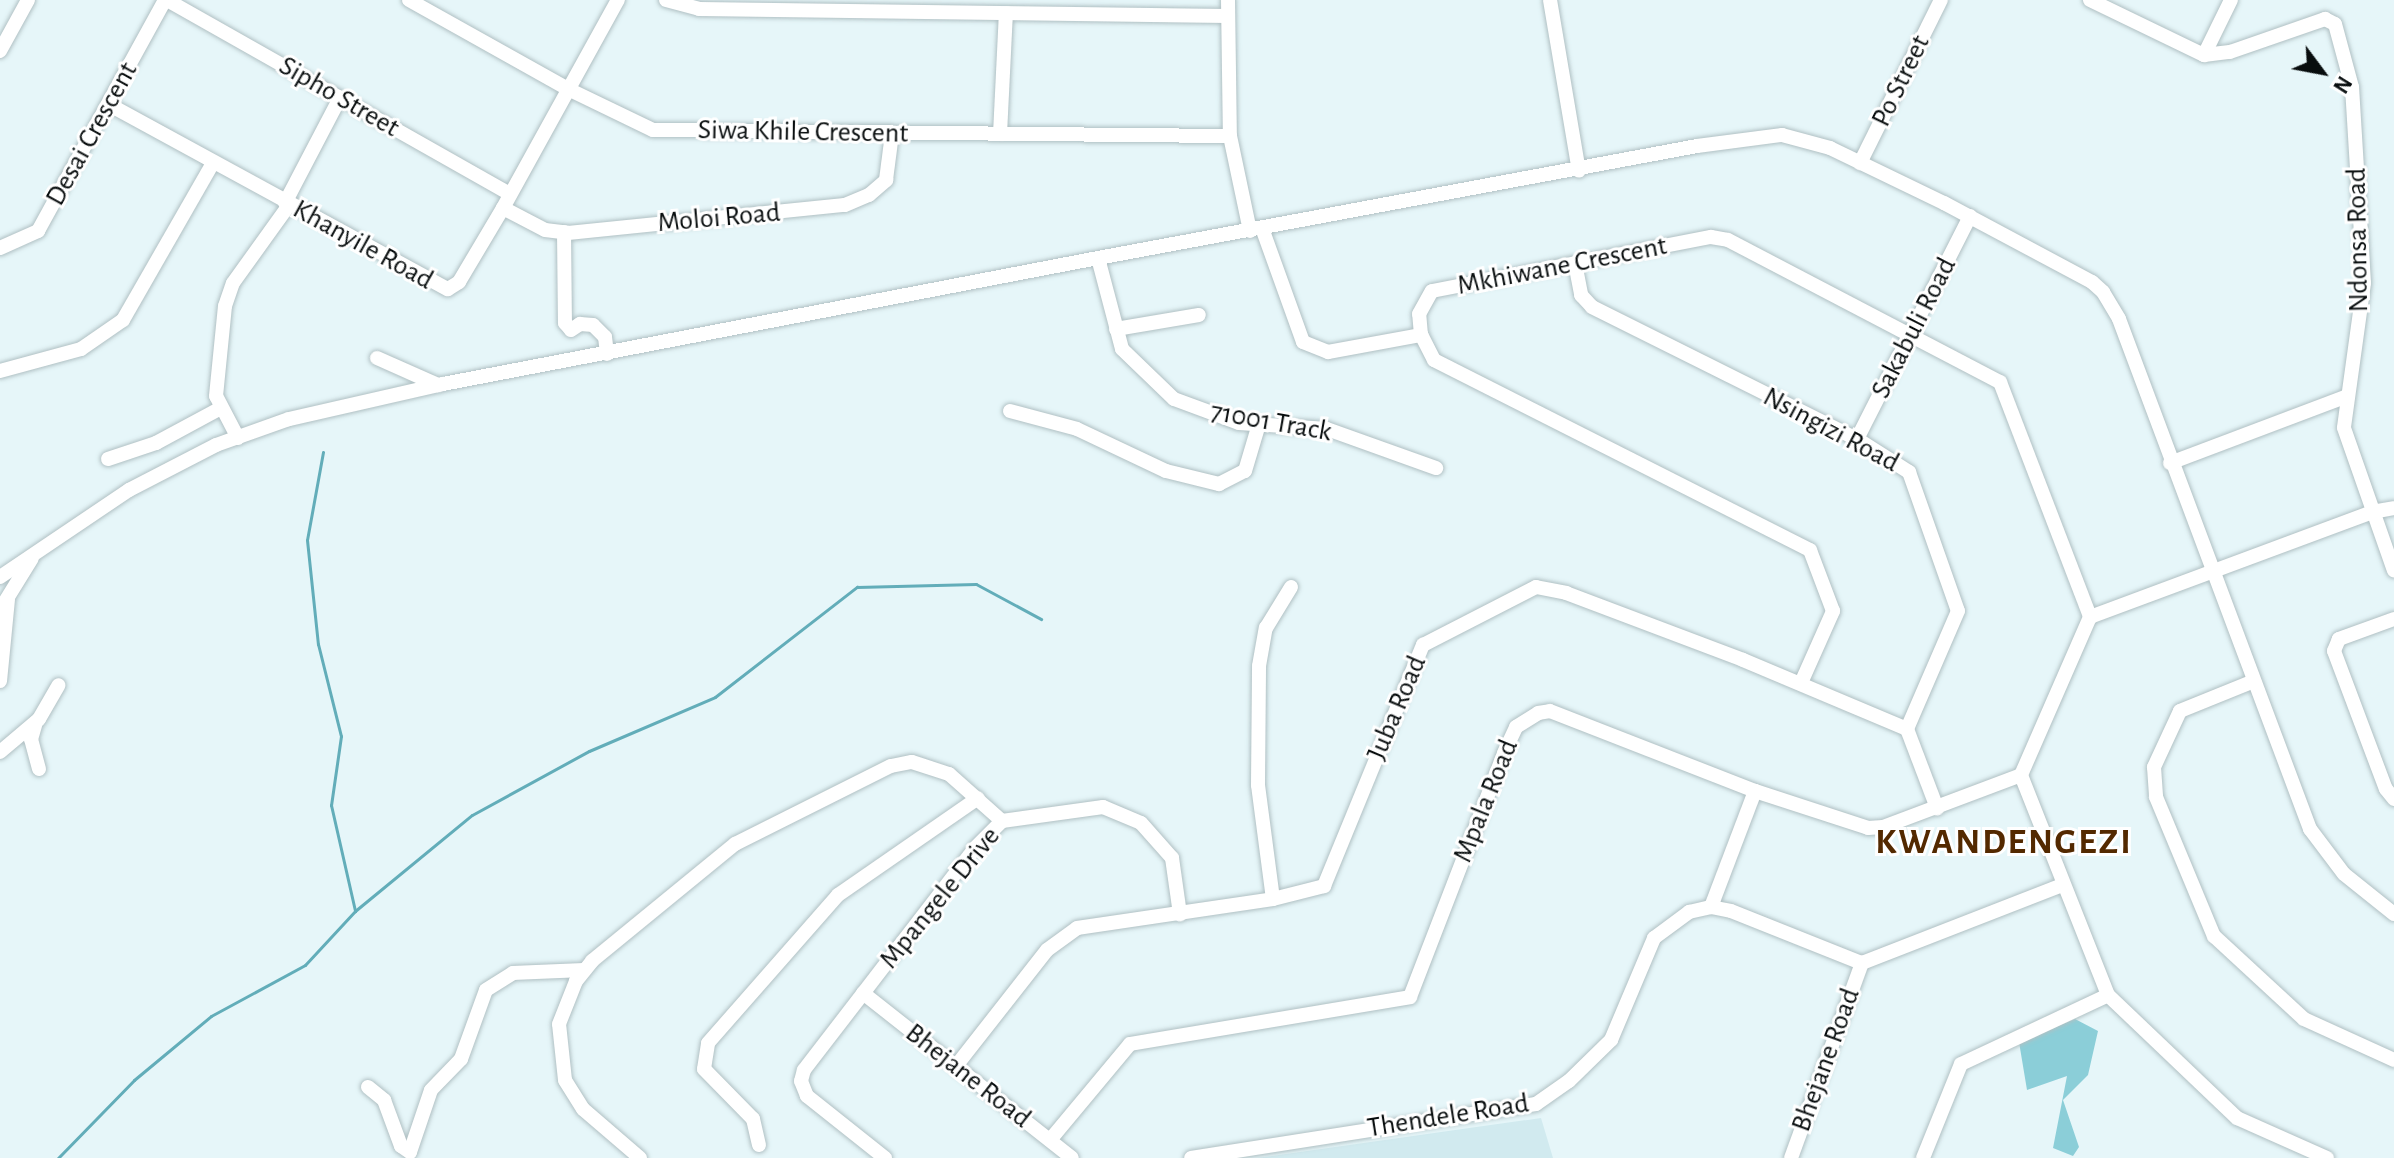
<!DOCTYPE html>
<html>
<head>
<meta charset="utf-8">
<style>
  body { margin:0 }
  #map { position:relative; width:2394px; height:1158px; overflow:hidden; background:#e6f6f9; font-family:"Alegreya Sans",sans-serif }
  div>[style] { position:absolute }
  [style*='--x'] { left:calc(var(--x)*1px); top:calc(var(--y)*1px); width:calc(var(--w)*1px); rotate:calc(var(--a)*1deg) }
  .built>* { inset:0; background:#d1eaef }
  .green>* { inset:0; background:#8bced8 }
  .stream>* { height:3px; margin:-1.5px; padding:0 1.5px; transform-origin:1.5px; border-radius:1.5px; background:#62adb9 }
  .roads { filter:drop-shadow(0 0 2px #b0c0c3) drop-shadow(0 0 2px #b0c0c3) }
  .minor>* { height:14px; margin:-7px; padding:0 7px; transform-origin:7px; border-radius:7px; background:#fff }
  span { translate:-50% -50%; white-space:nowrap; text-align:center; line-height:1.15; -webkit-text-stroke:6px #fff; paint-order:stroke }
  .street-label { font-size:28px; color:#080d0e }
  .district-label { font-size:36px; color:#532900; font-weight:700; letter-spacing:2px }
  .north { position:absolute; left:2282px; top:32px; width:80px; height:80px; -webkit-text-stroke:6px #fff; paint-order:stroke; rotate:122deg; font-size:22px; font-weight:700; line-height:32px; text-align:center; color:#080d0e }
  .north::after { content:''; display:block; margin:auto; width:28px; height:36px; background:#080d0e; clip-path:polygon(50% 0,100% 100%,50% 72%,0 100%) }
</style>
</head>
<body>
<div id="map">
  <div class="built">
    <i style="clip-path:polygon(1541px 1118px,1553px 1158px,1257px 1158px)"></i>
  </div>
  <div class="green">
    <i style="clip-path:polygon(2075px 1019px,2098px 1031px,2088px 1075px,2063px 1100px,2079px 1147px,2073px 1156px,2053px 1148px,2067px 1076px,2027px 1090px,2019px 1042px)"></i>
  </div>
  <div class="stream">
    <i style="--x:323;--y:452;--w:89;--a:100.3"></i>
    <i style="--x:307;--y:540;--w:105;--a:84"></i>
    <i style="--x:318;--y:644;--w:95;--a:76"></i>
    <i style="--x:341;--y:736;--w:70;--a:98.2"></i>
    <i style="--x:331;--y:805;--w:109;--a:77.2"></i>
    <i style="--x:58;--y:1158;--w:109;--a:-45.7"></i>
    <i style="--x:134;--y:1080;--w:100;--a:-39.7"></i>
    <i style="--x:211;--y:1016;--w:107;--a:-28.5"></i>
    <i style="--x:305;--y:965;--w:74;--a:-47.2"></i>
    <i style="--x:355;--y:911;--w:151;--a:-39.4"></i>
    <i style="--x:472;--y:815;--w:133;--a:-28.7"></i>
    <i style="--x:589;--y:751;--w:137;--a:-23.2"></i>
    <i style="--x:715;--y:697;--w:180;--a:-37.8"></i>
    <i style="--x:857;--y:587;--w:119;--a:-1.4"></i>
    <i style="--x:976;--y:584;--w:74;--a:28.3"></i>
  </div>
  <div class="roads">
    <div class="minor">
      <i style="--x:167;--y:0;--w:394;--a:29.5"></i>
      <i style="--x:409;--y:0;--w:182;--a:29.2"></i>
      <i style="--x:568;--y:89;--w:94;--a:25.8"></i>
      <i style="--x:653;--y:130;--w:577;--a:0.6"></i>
      <i style="--x:666;--y:0;--w:34;--a:15"></i>
      <i style="--x:699;--y:9;--w:529;--a:0.76"></i>
      <i style="--x:1228;--y:0;--w:136;--a:89.2"></i>
      <i style="--x:1230;--y:136;--w:97;--a:78.1"></i>
      <i style="--x:1550;--y:0;--w:173;--a:80.4"></i>
      <i style="--x:2090;--y:0;--w:127;--a:25.8"></i>
      <i style="--x:2204;--y:55;--w:26;--a:-7"></i>
      <i style="--x:2230;--y:52;--w:101;--a:-19.2"></i>
      <i style="--x:2325;--y:19;--w:11;--a:27"></i>
      <i style="--x:2335;--y:24;--w:65;--a:74.9"></i>
      <i style="--x:2352;--y:87;--w:196;--a:86.5"></i>
      <i style="--x:2364;--y:283;--w:146;--a:97.9"></i>
      <i style="--x:2344;--y:428;--w:151;--a:70.7"></i>
      <i style="--x:0;--y:51;--w:58;--a:-61.2"></i>
      <i style="--x:2204;--y:55;--w:61;--a:-63.9"></i>
      <i style="--x:108;--y:104;--w:387;--a:28.6"></i>
      <i style="--x:448;--y:289;--w:13;--a:-32"></i>
      <i style="--x:459;--y:282;--w:86;--a:-59.3"></i>
      <i style="--x:503;--y:208;--w:238;--a:-61.1"></i>
      <i style="--x:1000;--y:134;--w:121;--a:-87.2"></i>
      <i style="--x:1860;--y:163;--w:182;--a:-63.6"></i>
      <i style="--x:285;--y:203;--w:119;--a:-62.4"></i>
      <i style="--x:503;--y:208;--w:47;--a:27.6"></i>
      <i style="--x:545;--y:230;--w:23;--a:7"></i>
      <i style="--x:568;--y:233;--w:278;--a:-5.8"></i>
      <i style="--x:845;--y:205;--w:26;--a:-23"></i>
      <i style="--x:869;--y:195;--w:23;--a:-41"></i>
      <i style="--x:886;--y:180;--w:46;--a:-82.6"></i>
      <i style="--x:1262;--y:228;--w:121;--a:70.2"></i>
      <i style="--x:1303;--y:342;--w:27;--a:22"></i>
      <i style="--x:1328;--y:352;--w:95;--a:-10.4"></i>
      <i style="--x:564;--y:232;--w:91;--a:89.4"></i>
      <i style="--x:565;--y:323;--w:9;--a:49"></i>
      <i style="--x:571;--y:330;--w:11;--a:-34"></i>
      <i style="--x:580;--y:324;--w:13;--a:4"></i>
      <i style="--x:593;--y:325;--w:17;--a:45"></i>
      <i style="--x:605;--y:337;--w:17;--a:83"></i>
      <i style="--x:0;--y:248;--w:42;--a:-24.1"></i>
      <i style="--x:38;--y:231;--w:264;--a:-61.2"></i>
      <i style="--x:1098;--y:258;--w:94;--a:75.2"></i>
      <i style="--x:1122;--y:349;--w:72;--a:43.9"></i>
      <i style="--x:1174;--y:399;--w:69;--a:20.3"></i>
      <i style="--x:1239;--y:423;--w:88;--a:3.9"></i>
      <i style="--x:1327;--y:429;--w:116;--a:19.7"></i>
      <i style="--x:1575;--y:263;--w:33;--a:79"></i>
      <i style="--x:1581;--y:295;--w:16;--a:47"></i>
      <i style="--x:1592;--y:307;--w:296;--a:26.5"></i>
      <i style="--x:1857;--y:439;--w:62;--a:32.4"></i>
      <i style="--x:1909;--y:472;--w:147;--a:70.6"></i>
      <i style="--x:1958;--y:611;--w:129;--a:113.4"></i>
      <i style="--x:1116;--y:329;--w:84;--a:-9.6"></i>
      <i style="--x:377;--y:358;--w:67;--a:23.9"></i>
      <i style="--x:0;--y:371;--w:84;--a:-15.2"></i>
      <i style="--x:81;--y:349;--w:51;--a:-34.6"></i>
      <i style="--x:123;--y:320;--w:181;--a:-60.2"></i>
      <i style="--x:1010;--y:411;--w:69;--a:15"></i>
      <i style="--x:1077;--y:429;--w:98;--a:25.3"></i>
      <i style="--x:1166;--y:471;--w:55;--a:13.8"></i>
      <i style="--x:1219;--y:484;--w:29;--a:-27"></i>
      <i style="--x:1245;--y:471;--w:49;--a:-73.4"></i>
      <i style="--x:238;--y:438;--w:47;--a:-117.6"></i>
      <i style="--x:216;--y:396;--w:90;--a:-84.3"></i>
      <i style="--x:225;--y:306;--w:24;--a:-71"></i>
      <i style="--x:233;--y:283;--w:96;--a:-54.3"></i>
      <i style="--x:1857;--y:439;--w:250;--a:-63.1"></i>
      <i style="--x:108;--y:459;--w:51;--a:-18.4"></i>
      <i style="--x:156;--y:443;--w:74;--a:-28.3"></i>
      <i style="--x:2170;--y:463;--w:187;--a:-20.7"></i>
      <i style="--x:0;--y:577;--w:156;--a:-34"></i>
      <i style="--x:129;--y:490;--w:98;--a:-27.3"></i>
      <i style="--x:216;--y:445;--w:77;--a:-19.6"></i>
      <i style="--x:289;--y:419;--w:158;--a:-12.8"></i>
      <i style="--x:443;--y:384;--w:667;--a:-10.89"></i>
      <i style="--x:1098;--y:258;--w:609;--a:-10.59"></i>
      <i style="--x:1697;--y:146;--w:86;--a:-7.4"></i>
      <i style="--x:1782;--y:135;--w:50;--a:15.2"></i>
      <i style="--x:1830;--y:148;--w:127;--a:25.8"></i>
      <i style="--x:1944;--y:203;--w:168;--a:28.1"></i>
      <i style="--x:2092;--y:282;--w:15;--a:42"></i>
      <i style="--x:2103;--y:292;--w:31;--a:59"></i>
      <i style="--x:2119;--y:319;--w:545;--a:69.47"></i>
      <i style="--x:2310;--y:829;--w:56;--a:52.9"></i>
      <i style="--x:2344;--y:874;--w:64;--a:38.7"></i>
      <i style="--x:3;--y:605;--w:55;--a:-58.3"></i>
      <i style="--x:2394;--y:619;--w:59;--a:160"></i>
      <i style="--x:2339;--y:639;--w:13;--a:113"></i>
      <i style="--x:2334;--y:651;--w:147;--a:69.4"></i>
      <i style="--x:2386;--y:789;--w:13;--a:51"></i>
      <i style="--x:0;--y:681;--w:82;--a:-84.4"></i>
      <i style="--x:2254;--y:681;--w:80;--a:157.9"></i>
      <i style="--x:2180;--y:711;--w:62;--a:114.9"></i>
      <i style="--x:2154;--y:767;--w:30;--a:86"></i>
      <i style="--x:2156;--y:797;--w:151;--a:67.4"></i>
      <i style="--x:2214;--y:936;--w:122;--a:42.7"></i>
      <i style="--x:2304;--y:1019;--w:99;--a:24.5"></i>
      <i style="--x:1801;--y:683;--w:79;--a:-66"></i>
      <i style="--x:1833;--y:611;--w:65;--a:-110.7"></i>
      <i style="--x:1810;--y:550;--w:421;--a:-153.2"></i>
      <i style="--x:1434;--y:360;--w:28;--a:-117"></i>
      <i style="--x:1421;--y:335;--w:21;--a:-95"></i>
      <i style="--x:1419;--y:314;--w:26;--a:-61"></i>
      <i style="--x:1432;--y:291;--w:284;--a:-11"></i>
      <i style="--x:1711;--y:237;--w:17;--a:10"></i>
      <i style="--x:1728;--y:240;--w:307;--a:27.6"></i>
      <i style="--x:2000;--y:382;--w:252;--a:69"></i>
      <i style="--x:36;--y:722;--w:18;--a:106"></i>
      <i style="--x:31;--y:739;--w:31;--a:75"></i>
      <i style="--x:0;--y:752;--w:51;--a:-40.2"></i>
      <i style="--x:39;--y:719;--w:39;--a:-60"></i>
      <i style="--x:1273;--y:899;--w:115;--a:-97.5"></i>
      <i style="--x:1258;--y:785;--w:119;--a:-89.5"></i>
      <i style="--x:1259;--y:666;--w:39;--a:-80"></i>
      <i style="--x:1266;--y:628;--w:48;--a:-58.6"></i>
      <i style="--x:1711;--y:907;--w:124;--a:-69.2"></i>
      <i style="--x:863;--y:993;--w:266;--a:38.3"></i>
      <i style="--x:956;--y:1066;--w:147;--a:-51.9"></i>
      <i style="--x:1047;--y:950;--w:37;--a:-36"></i>
      <i style="--x:1077;--y:928;--w:198;--a:-8.4"></i>
      <i style="--x:1273;--y:899;--w:53;--a:-14.3"></i>
      <i style="--x:1324;--y:886;--w:261;--a:-67.7"></i>
      <i style="--x:1423;--y:645;--w:127;--a:-27.2"></i>
      <i style="--x:1536;--y:587;--w:31;--a:11"></i>
      <i style="--x:1566;--y:593;--w:189;--a:20.7"></i>
      <i style="--x:1743;--y:660;--w:178;--a:22.8"></i>
      <i style="--x:1907;--y:729;--w:85;--a:69.2"></i>
      <i style="--x:368;--y:1087;--w:21;--a:39"></i>
      <i style="--x:384;--y:1100;--w:49;--a:69.7"></i>
      <i style="--x:401;--y:1146;--w:11;--a:34"></i>
      <i style="--x:410;--y:1152;--w:65;--a:-71.3"></i>
      <i style="--x:431;--y:1090;--w:43;--a:-45.9"></i>
      <i style="--x:461;--y:1059;--w:73;--a:-70.1"></i>
      <i style="--x:486;--y:990;--w:32;--a:-32"></i>
      <i style="--x:513;--y:973;--w:70;--a:-2.5"></i>
      <i style="--x:1050;--y:1140;--w:125;--a:-50.2"></i>
      <i style="--x:1130;--y:1044;--w:284;--a:-9.5"></i>
      <i style="--x:1410;--y:997;--w:261;--a:-68.9"></i>
      <i style="--x:1504;--y:753;--w:29;--a:-65"></i>
      <i style="--x:1516;--y:727;--w:26;--a:-32"></i>
      <i style="--x:1538;--y:713;--w:12;--a:-9"></i>
      <i style="--x:1550;--y:711;--w:220;--a:21.3"></i>
      <i style="--x:1755;--y:791;--w:119;--a:18.1"></i>
      <i style="--x:1868;--y:828;--w:15;--a:-4"></i>
      <i style="--x:1883;--y:827;--w:147;--a:-20.6"></i>
      <i style="--x:759;--y:1145;--w:27;--a:-103"></i>
      <i style="--x:753;--y:1119;--w:70;--a:-134.4"></i>
      <i style="--x:704;--y:1069;--w:26;--a:-81"></i>
      <i style="--x:708;--y:1043;--w:197;--a:-48.7"></i>
      <i style="--x:838;--y:895;--w:170;--a:-34.7"></i>
      <i style="--x:640;--y:1158;--w:75;--a:-139.3"></i>
      <i style="--x:583;--y:1109;--w:34;--a:-122"></i>
      <i style="--x:565;--y:1080;--w:56;--a:-96.1"></i>
      <i style="--x:559;--y:1024;--w:46;--a:-68.4"></i>
      <i style="--x:576;--y:981;--w:26;--a:-51"></i>
      <i style="--x:592;--y:961;--w:185;--a:-39.3"></i>
      <i style="--x:735;--y:844;--w:174;--a:-26.6"></i>
      <i style="--x:891;--y:766;--w:21;--a:-11"></i>
      <i style="--x:912;--y:762;--w:39;--a:18"></i>
      <i style="--x:949;--y:774;--w:71;--a:41.6"></i>
      <i style="--x:885;--y:1158;--w:100;--a:-141.5"></i>
      <i style="--x:807;--y:1096;--w:16;--a:-112"></i>
      <i style="--x:801;--y:1081;--w:11;--a:-75"></i>
      <i style="--x:804;--y:1070;--w:279;--a:-52.4"></i>
      <i style="--x:974;--y:849;--w:40;--a:-45"></i>
      <i style="--x:1002;--y:821;--w:102;--a:-7.9"></i>
      <i style="--x:1103;--y:807;--w:41;--a:22.8"></i>
      <i style="--x:1141;--y:823;--w:47;--a:48.5"></i>
      <i style="--x:1172;--y:858;--w:57;--a:81.9"></i>
      <i style="--x:1191;--y:1158;--w:349;--a:-8.9"></i>
      <i style="--x:1536;--y:1104;--w:40;--a:-34.9"></i>
      <i style="--x:1569;--y:1081;--w:59;--a:-44.3"></i>
      <i style="--x:1611;--y:1040;--w:111;--a:-67.1"></i>
      <i style="--x:1654;--y:938;--w:44;--a:-36.6"></i>
      <i style="--x:1689;--y:912;--w:23;--a:-13"></i>
      <i style="--x:1711;--y:907;--w:20;--a:11"></i>
      <i style="--x:1731;--y:911;--w:141;--a:21.7"></i>
      <i style="--x:1862;--y:963;--w:215;--a:-21.3"></i>
      <i style="--x:1791;--y:1158;--w:208;--a:-70"></i>
      <i style="--x:1923;--y:1158;--w:101;--a:-68"></i>
      <i style="--x:1961;--y:1064;--w:162;--a:-25.1"></i>
      <i style="--x:2327;--y:1158;--w:98;--a:-156"></i>
      <i style="--x:2237;--y:1118;--w:178;--a:-136.4"></i>
      <i style="--x:2108;--y:995;--w:237;--a:-111.6"></i>
      <i style="--x:2021;--y:775;--w:172;--a:-66.4"></i>
      <i style="--x:2090;--y:617;--w:301;--a:-20.4"></i>
      <i style="--x:2372;--y:512;--w:22;--a:-10"></i>
    </div>
  </div>
  <div class="street-label">
    <span style="left:1901px;top:81px;rotate:-64deg">Po Street</span>
    <span style="left:339px;top:97px;rotate:30deg">Sipho Street</span>
    <span style="left:803px;top:132px;rotate:1deg">Siwa Khile Crescent</span>
    <span style="left:92px;top:134px;rotate:-61deg">Desai Crescent</span>
    <span style="left:719px;top:218px;rotate:-5deg">Moloi Road</span>
    <span style="left:2358px;top:240px;rotate:-91deg">Ndonsa Road</span>
    <span style="left:363px;top:245px;rotate:29deg">Khanyile Road</span>
    <span style="left:1562px;top:266px;rotate:-11deg">Mkhiwane Crescent</span>
    <span style="left:1914px;top:328px;rotate:-63deg">Sakabuli Road</span>
    <span style="left:1271px;top:422px;rotate:10deg">71001 Track</span>
    <span style="left:1831px;top:430px;rotate:28deg">Nsingizi Road</span>
    <span style="left:1397px;top:708px;rotate:-67deg">Juba Road</span>
    <span style="left:1486px;top:801px;rotate:-68deg">Mpala Road</span>
    <span style="left:940px;top:898px;rotate:-51deg">Mpangele Drive</span>
    <span style="left:1826px;top:1060px;rotate:-70deg">Bhejane Road</span>
    <span style="left:968px;top:1076px;rotate:38deg">Bhejane Road</span>
    <span style="left:1448px;top:1116px;rotate:-9deg">Thendele Road</span>
  </div>
  <div class="district-label">
    <span style="left:2004px;top:843px">KWANDENGEZI</span>
  </div>
  <div class="north">N</div>
</div>
</body>
</html>
